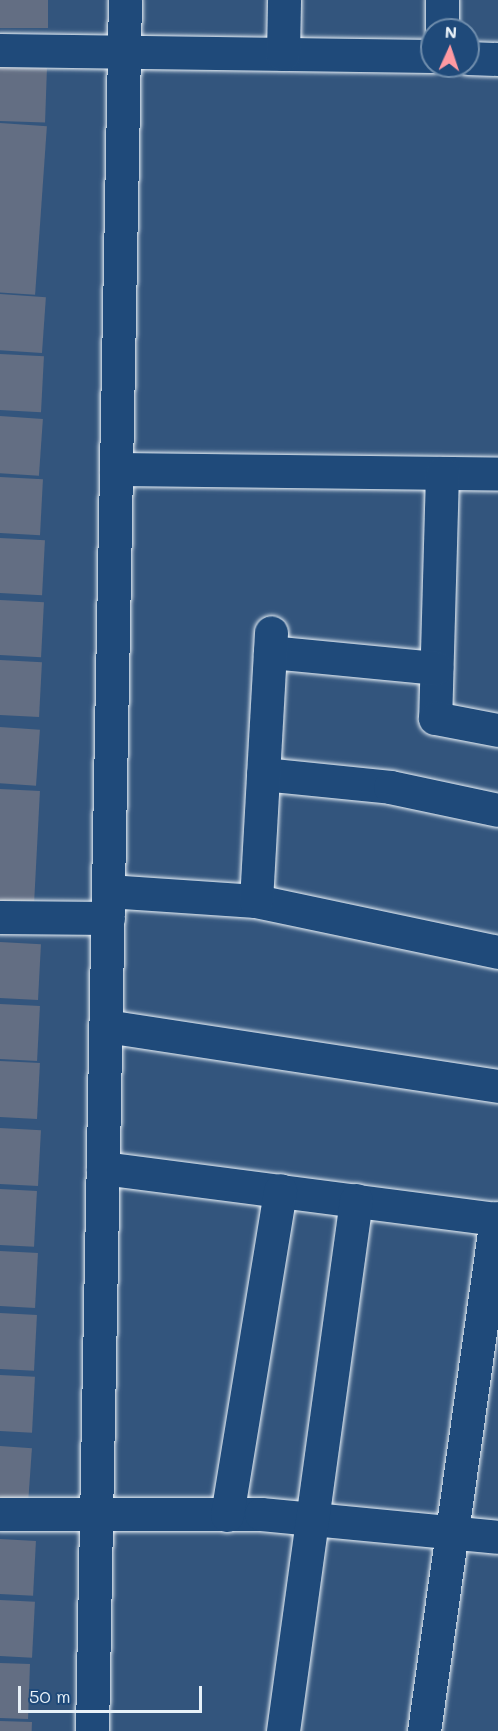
<!DOCTYPE html>
<html>
<head>
<meta charset="utf-8">
<style>
  body { margin:0 }
  #map { position:relative; width:498px; height:1731px; overflow:hidden; background:#33557d; font-family:Mali,sans-serif }
  div>[style] { position:absolute }
  [style*='--x'] { left:calc(var(--x)*1px); top:calc(var(--y)*1px); width:calc(var(--w)*1px); rotate:calc(var(--a)*1deg) }
  .building>* { inset:0; background:#636e83; transform-origin:0 0 }
  .roads { filter:drop-shadow(0 0 2px #e8f1f8) drop-shadow(0 0 2px #e8f1f8) }
  .minor>* { height:33px; margin:-16.5px; padding:0 16.5px; transform-origin:16.5px; border-radius:16.5px; background:#1f4a7a }
  span { translate:-50% -50%; white-space:nowrap; text-align:center; line-height:1.15; -webkit-text-stroke:4.5px #1f4a7a; paint-order:stroke }
  .north { position:absolute; left:420px; top:18px; width:60px; height:60px; box-sizing:border-box; background:#1f4a7a; border:2px solid #6f8dac; border-radius:50%; rotate:3deg; font-size:16px; font-weight:700; line-height:24px; text-align:center; color:#e8f1f8 }
  .north::after { content:''; display:block; margin:auto; width:21px; height:27px; background:#ff9aa2; clip-path:polygon(50% 0,100% 100%,50% 72%,0 100%) }
  .scale { position:absolute; left:18px; top:1686px; width:184px; height:27px; box-sizing:border-box; border:3px solid #e8f1f8; border-top:0; padding-left:8px; font-size:18px; line-height:21px; white-space:nowrap; color:#e8f1f8; -webkit-text-stroke:4px #1f4a7a; paint-order:stroke }
</style>
</head>
<body>
<div id="map">
  <div class="building">
    <i style="left:0;top:0;width:48px;height:28px"></i>
    <i style="left:0;top:66px;width:47px;height:55px;rotate:2deg"></i>
    <i style="left:0;top:123px;width:47px;height:169px;rotate:4deg"></i>
    <i style="left:0;top:294px;width:46px;height:56px;rotate:4deg"></i>
    <i style="left:0;top:354px;width:44px;height:56px;rotate:3deg"></i>
    <i style="left:0;top:416px;width:43px;height:57px;rotate:4deg"></i>
    <i style="left:0;top:477px;width:43px;height:56px;rotate:3deg"></i>
    <i style="left:0;top:538px;width:45px;height:55px;rotate:3deg"></i>
    <i style="left:0;top:600px;width:44px;height:55px;rotate:3deg"></i>
    <i style="left:0;top:660px;width:42px;height:55px;rotate:3deg"></i>
    <i style="left:0;top:727px;width:40px;height:56px;rotate:4deg"></i>
    <i style="left:0;top:789px;width:40px;height:115px;rotate:3deg"></i>
    <i style="left:0;top:942px;width:41px;height:56px;rotate:3deg"></i>
    <i style="left:0;top:1004px;width:40px;height:55px;rotate:3deg"></i>
    <i style="left:0;top:1061px;width:40px;height:56px;rotate:3deg"></i>
    <i style="left:0;top:1128px;width:41px;height:56px;rotate:3deg"></i>
    <i style="left:0;top:1189px;width:37px;height:56px;rotate:3deg"></i>
    <i style="left:0;top:1251px;width:38px;height:55px;rotate:3deg"></i>
    <i style="left:0;top:1313px;width:37px;height:56px;rotate:3deg"></i>
    <i style="left:0;top:1375px;width:35px;height:56px;rotate:3deg"></i>
    <i style="left:0;top:1446px;width:32px;height:56px;rotate:4deg"></i>
    <i style="left:0;top:1539px;width:36px;height:55px;rotate:3deg"></i>
    <i style="left:0;top:1600px;width:35px;height:56px;rotate:3deg"></i>
    <i style="left:0;top:1663px;width:30px;height:55px;rotate:2deg"></i>
    <i style="left:0;top:1721px;width:32px;height:10px;rotate:2deg"></i>
  </div>
  <div class="roads">
    <div class="minor">
      <i style="--x:442;--y:30;--w:30;--a:-90"></i>
      <i style="--x:0;--y:50;--w:432;--a:0.8"></i>
      <i style="--x:283;--y:54;--w:54;--a:-88.9"></i>
      <i style="--x:468;--y:58;--w:30;--a:2"></i>
      <i style="--x:116;--y:469;--w:382;--a:0.7"></i>
      <i style="--x:442;--y:473;--w:245;--a:91.6"></i>
      <i style="--x:435;--y:718;--w:64;--a:10.8"></i>
      <i style="--x:270;--y:652;--w:167;--a:5.5"></i>
      <i style="--x:263;--y:774;--w:128;--a:5.8"></i>
      <i style="--x:390;--y:787;--w:110;--a:12"></i>
      <i style="--x:108;--y:891;--w:148;--a:3.9"></i>
      <i style="--x:256;--y:901;--w:247;--a:11.9"></i>
      <i style="--x:256;--y:901;--w:269;--a:-86.8"></i>
      <i style="--x:0;--y:917;--w:108;--a:0.5"></i>
      <i style="--x:106;--y:1026;--w:397;--a:8.7"></i>
      <i style="--x:103;--y:1168;--w:398;--a:7.4"></i>
      <i style="--x:0;--y:1514;--w:261;--a:0"></i>
      <i style="--x:261;--y:1514;--w:238;--a:5.5"></i>
      <i style="--x:227;--y:1515;--w:329;--a:-80.7"></i>
      <i style="--x:92;--y:1731;--w:1731;--a:-88.91"></i>
      <i style="--x:283;--y:1731;--w:536;--a:-82.17"></i>
      <i style="--x:424;--y:1731;--w:518;--a:-82.01"></i>
    </div>
  </div>
  <div class="north">N</div>
  <div class="scale">50 m</div>
</div>
</body>
</html>
